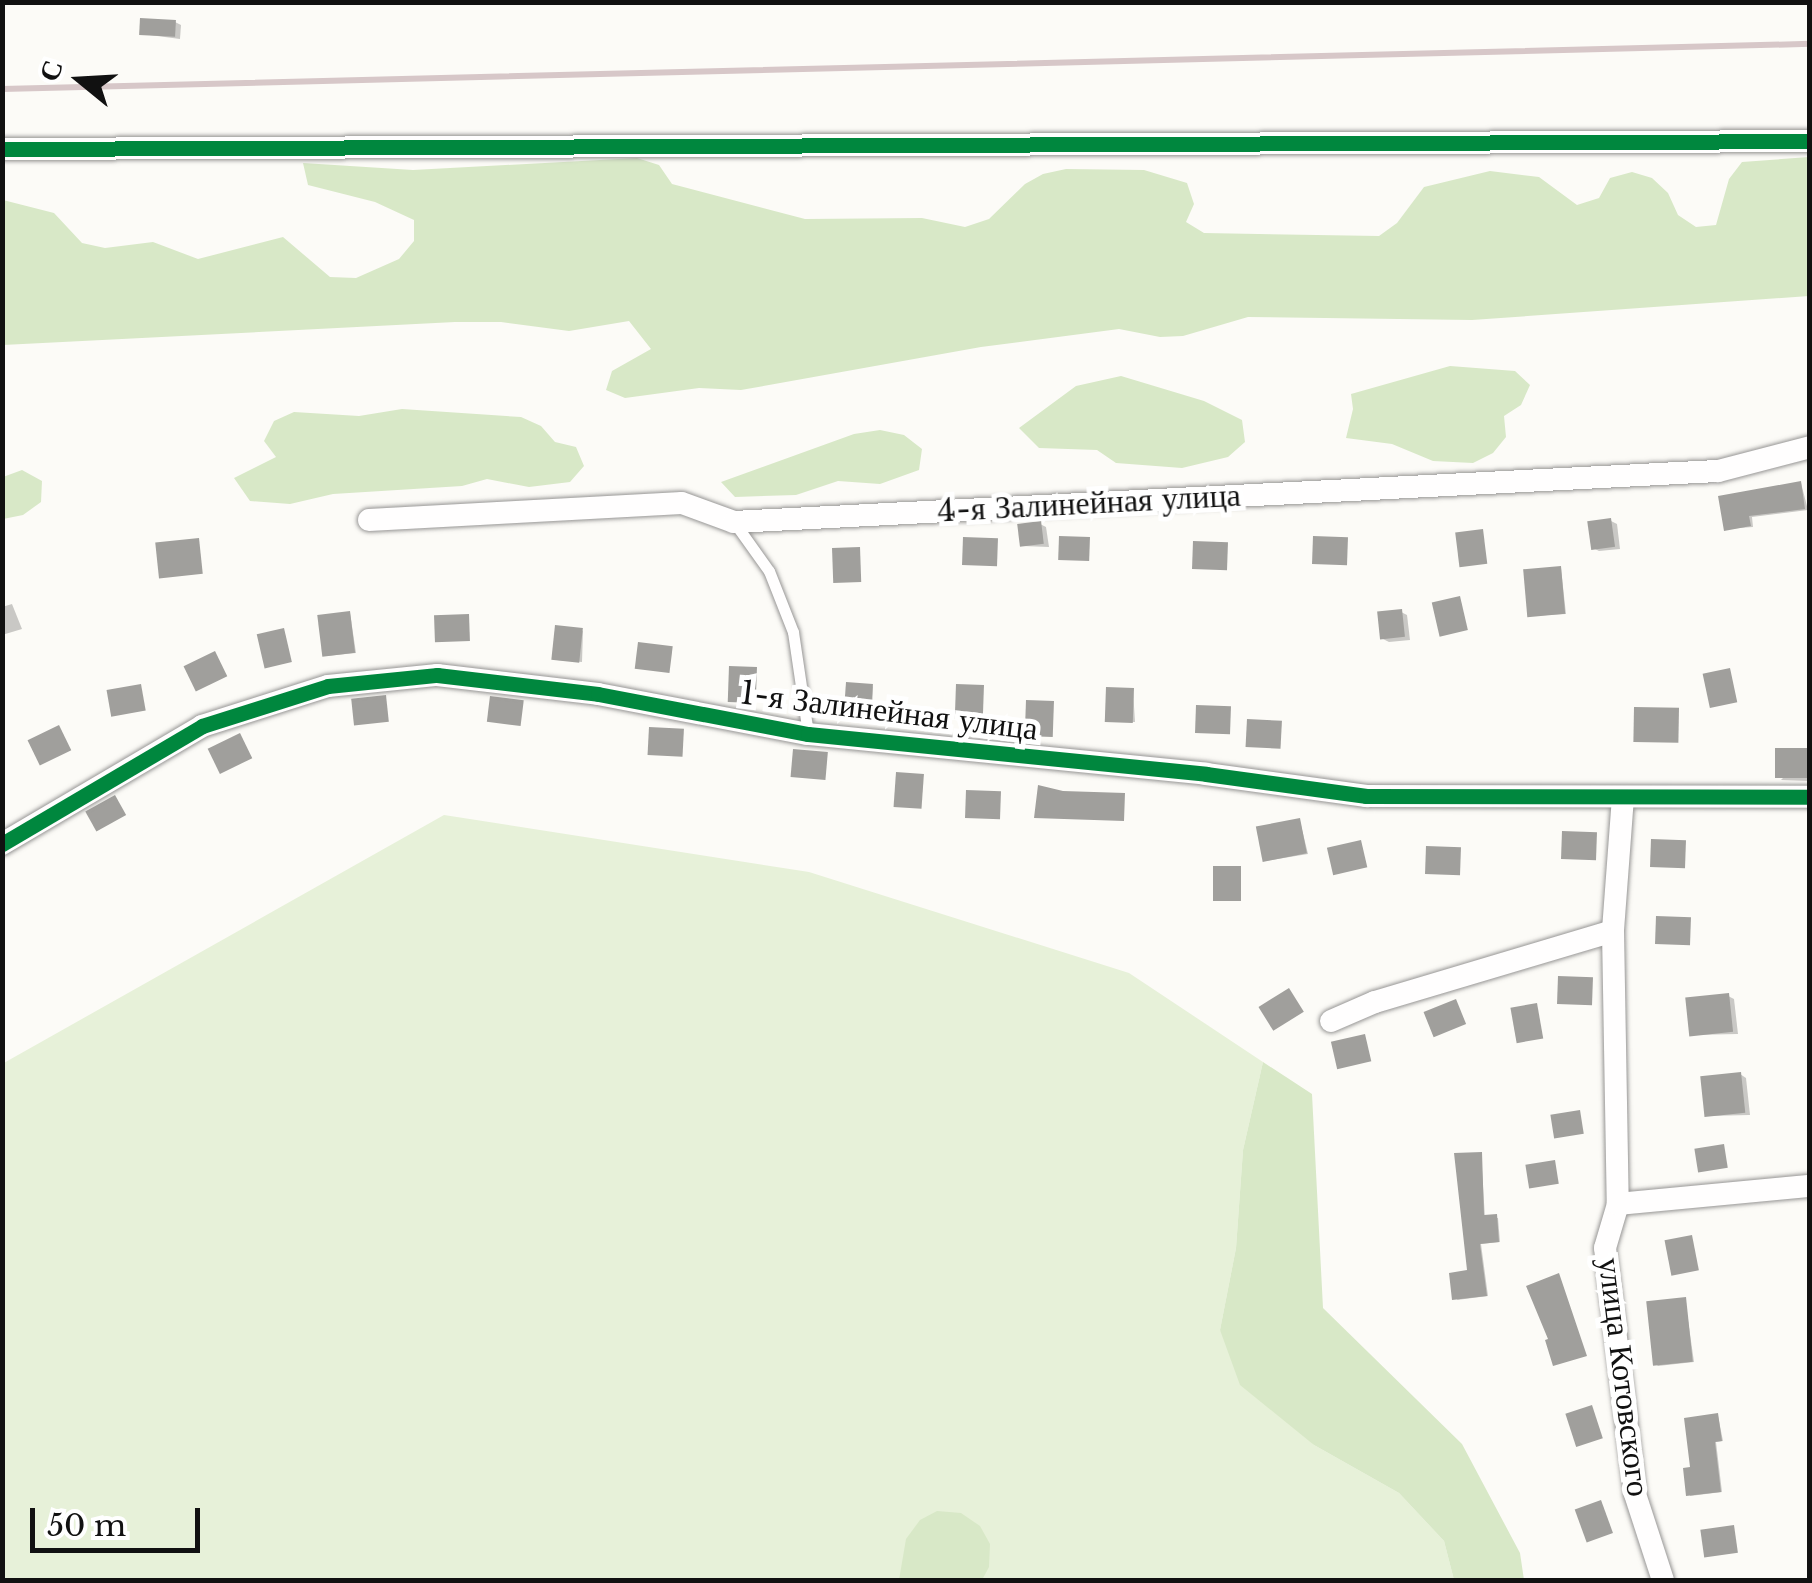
<!DOCTYPE html>
<html>
<head>
<meta charset="utf-8">
<style>
  body { margin:0 }
  #map { position:relative; width:1812px; height:1583px; overflow:hidden; background:#fcfbf7; font-family:"Libre Baskerville",serif }
  div>[style] { position:absolute }
  [style*='--x'] { left:calc(var(--x)*1px); top:calc(var(--y)*1px); width:calc(var(--w)*1px); rotate:calc(var(--a)*1deg) }
  .green>* { inset:0; background:#e7f1d9 }
  .forest>* { inset:0; background:#d8e8c7 }
  .shadow>* { inset:0; background:#0003 }
  .building>* { inset:0; background:#a09f9c; transform-origin:0 0 }
  .roads { filter:drop-shadow(0 0 2px #979695) drop-shadow(0 0 2px #979695) }
  .service>* { height:11px; margin:-5.5px; padding:0 5.5px; transform-origin:5.5px; border-radius:5.5px; background:#fffefe }
  .minor>* { height:22px; margin:-11px; padding:0 11px; transform-origin:11px; border-radius:11px; background:#fffefe }
  .rail>* { height:6px; margin:-3px; padding:0 3px; transform-origin:3px; border-radius:3px; background:#d7c7c8 }
  .cycleway>* { height:15px; margin:-7.5px; padding:0 7.5px; transform-origin:7.5px; border-radius:7.5px; background:#00873e }
  span { translate:-50% -50%; white-space:nowrap; text-align:center; line-height:1.15; -webkit-text-stroke:10px #fff; paint-order:stroke }
  .street-label { font-size:32px; color:#111 }
  .frame { position:absolute; inset:0; border:5px solid #111; pointer-events:none }
  .north { position:absolute; left:30px; top:30px; width:100px; height:100px; -webkit-text-stroke:8px #fff; paint-order:stroke; rotate:288deg; font-size:28px; font-weight:700; line-height:40px; text-align:center; color:#111 }
  .north::after { content:''; display:block; margin:auto; width:35px; height:45px; background:#111; clip-path:polygon(50% 0,100% 100%,50% 72%,0 100%) }
  .scale { position:absolute; left:30px; top:1508px; width:170px; height:45px; box-sizing:border-box; border:5px solid #111; border-top:0; padding-left:12px; font-size:30px; line-height:35px; white-space:nowrap; color:#111; -webkit-text-stroke:8px #fff; paint-order:stroke }
</style>
</head>
<body>
<div id="map">
  <div class="green">
    <i style="clip-path:polygon(444px 815px,809px 872px,1129px 973px,1263px 1062px,1243px 1150px,1236px 1248px,1220px 1330px,1314px 1445px,1399px 1493px,1444px 1541px,1454px 1580px,3px 1580px,2px 1064px)"></i>
  </div>
  <div class="forest">
    <i style="clip-path:polygon(1809px 157px,1809px 296px,1472px 320px,1248px 317px,1183px 336px,1160px 337px,1119px 329px,981px 347px,741px 390px,699px 388px,625px 398px,606px 390px,612px 371px,651px 349px,629px 321px,569px 331px,501px 322px,455px 322px,3px 345px,3px 200px,54px 213px,82px 243px,105px 248px,153px 242px,198px 259px,283px 237px,330px 277px,356px 278px,399px 259px,414px 241px,414px 220px,375px 202px,308px 185px,303px 163px,413px 170px,637px 158px,659px 165px,672px 184px,805px 219px,922px 218px,965px 227px,989px 219px,1025px 184px,1043px 174px,1066px 169px,1144px 170px,1187px 183px,1194px 204px,1186px 222px,1204px 233px,1379px 236px,1397px 223px,1424px 187px,1490px 171px,1539px 177px,1577px 205px,1599px 198px,1610px 178px,1632px 172px,1652px 178px,1668px 193px,1678px 215px,1696px 227px,1716px 225px,1729px 179px,1742px 162px)"></i>
    <i style="clip-path:polygon(1450px 366px,1515px 371px,1530px 385px,1521px 405px,1504px 416px,1506px 437px,1493px 453px,1473px 463px,1433px 461px,1392px 444px,1346px 438px,1353px 409px,1351px 394px)"></i>
    <i style="clip-path:polygon(1121px 376px,1204px 401px,1242px 420px,1245px 442px,1228px 457px,1182px 468px,1116px 463px,1097px 450px,1039px 448px,1019px 428px,1076px 386px)"></i>
    <i style="clip-path:polygon(402px 409px,521px 417px,541px 426px,555px 442px,576px 447px,584px 466px,570px 482px,529px 487px,487px 479px,462px 486px,333px 494px,290px 504px,250px 501px,234px 478px,276px 457px,264px 441px,274px 421px,294px 412px,359px 416px)"></i>
    <i style="clip-path:polygon(880px 430px,904px 435px,922px 449px,919px 470px,880px 484px,838px 481px,796px 495px,735px 497px,721px 482px,854px 434px)"></i>
    <i style="clip-path:polygon(22px 470px,42px 481px,41px 502px,23px 515px,3px 519px,3px 477px)"></i>
    <i style="clip-path:polygon(1263px 1062px,1312px 1094px,1323px 1308px,1462px 1444px,1520px 1553px,1524px 1580px,1454px 1580px,1444px 1541px,1399px 1493px,1314px 1445px,1240px 1385px,1220px 1330px,1236px 1248px,1243px 1150px)"></i>
    <i style="clip-path:polygon(937px 1511px,961px 1513px,980px 1526px,990px 1544px,989px 1567px,982px 1580px,899px 1580px,906px 1539px,920px 1520px)"></i>
  </div>
  <div class="shadow">
    <i style="clip-path:polygon(175px 22px,181px 25px,180px 39px,142px 34px)"></i>
    <i style="clip-path:polygon(1801px 483px,1808px 510px,1752px 517px,1753px 527px,1726px 529px)"></i>
    <i style="clip-path:polygon(1611px 521px,1617px 524px,1620px 549px,1599px 551px,1593px 548px)"></i>
    <i style="clip-path:polygon(1040px 524px,1046px 527px,1049px 547px,1022px 546px)"></i>
    <i style="clip-path:polygon(1561px 569px,1566px 614px,1530px 616px)"></i>
    <i style="clip-path:polygon(12px 604px,22px 629px,2px 635px,2px 607px)"></i>
    <i style="clip-path:polygon(1401px 612px,1407px 615px,1410px 640px,1389px 642px,1383px 639px)"></i>
    <i style="clip-path:polygon(350px 613px,356px 653px,326px 656px)"></i>
    <i style="clip-path:polygon(583px 630px,582px 662px,557px 660px)"></i>
    <i style="clip-path:polygon(873px 686px,872px 718px,848px 716px)"></i>
    <i style="clip-path:polygon(1133px 690px,1135px 722px,1110px 722px)"></i>
    <i style="clip-path:polygon(1806px 754px,1809px 781px,1781px 780px)"></i>
    <i style="clip-path:polygon(1300px 821px,1308px 854px,1266px 861px)"></i>
    <i style="clip-path:polygon(1728px 996px,1734px 999px,1738px 1034px,1692px 1035px)"></i>
    <i style="clip-path:polygon(1740px 1074px,1746px 1078px,1750px 1115px,1707px 1116px)"></i>
    <i style="clip-path:polygon(1481px 1154px,1485px 1218px,1498px 1218px,1500px 1242px,1481px 1244px,1488px 1296px,1457px 1300px,1469px 1272px)"></i>
    <i style="clip-path:polygon(1685px 1299px,1694px 1362px,1658px 1366px,1656px 1364px)"></i>
    <i style="clip-path:polygon(1718px 1416px,1723px 1441px,1716px 1442px,1722px 1492px,1690px 1496px,1693px 1470px)"></i>
  </div>
  <div class="building">
    <i style="left:140px;top:18px;width:36px;height:17px;rotate:3deg"></i>
    <i style="clip-path:polygon(1801px 481px,1805px 509px,1749px 516px,1751px 526px,1724px 531px,1718px 496px)"></i>
    <i style="left:1611px;top:518px;width:29px;height:24px;rotate:82deg"></i>
    <i style="left:1041px;top:521px;width:23px;height:24px;rotate:83deg"></i>
    <i style="left:1483px;top:529px;width:35px;height:28px;rotate:83deg"></i>
    <i style="left:1059px;top:536px;width:31px;height:24px;rotate:2deg"></i>
    <i style="left:1313px;top:536px;width:35px;height:28px;rotate:2deg"></i>
    <i style="left:963px;top:537px;width:35px;height:28px;rotate:2deg"></i>
    <i style="left:199px;top:538px;width:36px;height:44px;rotate:84deg"></i>
    <i style="left:1193px;top:541px;width:35px;height:28px;rotate:2deg"></i>
    <i style="left:860px;top:547px;width:35px;height:28px;rotate:88deg"></i>
    <i style="left:1561px;top:566px;width:48px;height:38px;rotate:85deg"></i>
    <i style="left:1460px;top:596px;width:35px;height:29px;rotate:77deg"></i>
    <i style="left:1402px;top:609px;width:28px;height:25px;rotate:84deg"></i>
    <i style="left:350px;top:611px;width:42px;height:33px;rotate:83deg"></i>
    <i style="left:469px;top:614px;width:27px;height:35px;rotate:88deg"></i>
    <i style="left:555px;top:625px;width:28px;height:35px;rotate:6deg"></i>
    <i style="left:284px;top:628px;width:35px;height:28px;rotate:77deg"></i>
    <i style="left:638px;top:642px;width:35px;height:27px;rotate:7deg"></i>
    <i style="left:215px;top:651px;width:28px;height:35px;rotate:64deg"></i>
    <i style="left:729px;top:666px;width:28px;height:36px;rotate:2deg"></i>
    <i style="left:1730px;top:668px;width:35px;height:28px;rotate:78deg"></i>
    <i style="left:846px;top:682px;width:27px;height:35px;rotate:4deg"></i>
    <i style="left:141px;top:684px;width:27px;height:35px;rotate:80deg"></i>
    <i style="left:956px;top:684px;width:28px;height:35px;rotate:2deg"></i>
    <i style="left:1106px;top:687px;width:28px;height:35px;rotate:2deg"></i>
    <i style="left:386px;top:695px;width:27px;height:35px;rotate:84deg"></i>
    <i style="left:490px;top:696px;width:34px;height:26px;rotate:7deg"></i>
    <i style="left:1026px;top:700px;width:28px;height:36px;rotate:2deg"></i>
    <i style="left:1196px;top:705px;width:35px;height:28px;rotate:2deg"></i>
    <i style="left:1634px;top:707px;width:45px;height:35px;rotate:1deg"></i>
    <i style="left:1247px;top:719px;width:35px;height:28px;rotate:3deg"></i>
    <i style="left:59px;top:725px;width:28px;height:35px;rotate:64deg"></i>
    <i style="left:649px;top:727px;width:35px;height:28px;rotate:3deg"></i>
    <i style="left:240px;top:733px;width:28px;height:36px;rotate:64deg"></i>
    <i style="left:1810px;top:748px;width:30px;height:35px;rotate:90deg"></i>
    <i style="left:793px;top:749px;width:35px;height:28px;rotate:5deg"></i>
    <i style="left:896px;top:772px;width:28px;height:35px;rotate:4deg"></i>
    <i style="clip-path:polygon(1038px 785px,1063px 791px,1125px 793px,1124px 821px,1034px 818px)"></i>
    <i style="left:966px;top:790px;width:35px;height:28px;rotate:2deg"></i>
    <i style="left:115px;top:795px;width:23px;height:34px;rotate:61deg"></i>
    <i style="left:1300px;top:818px;width:36px;height:45px;rotate:79deg"></i>
    <i style="left:1562px;top:831px;width:35px;height:28px;rotate:2deg"></i>
    <i style="left:1651px;top:839px;width:35px;height:28px;rotate:2deg"></i>
    <i style="left:1361px;top:840px;width:28px;height:35px;rotate:77deg"></i>
    <i style="left:1426px;top:846px;width:35px;height:28px;rotate:2deg"></i>
    <i style="left:1213px;top:866px;width:28px;height:35px"></i>
    <i style="left:1656px;top:916px;width:35px;height:28px;rotate:2deg"></i>
    <i style="left:1558px;top:976px;width:35px;height:28px;rotate:2deg"></i>
    <i style="left:1289px;top:988px;width:28px;height:36px;rotate:58deg"></i>
    <i style="left:1729px;top:993px;width:39px;height:44px;rotate:84deg"></i>
    <i style="left:1456px;top:999px;width:27px;height:35px;rotate:68deg"></i>
    <i style="left:1537px;top:1003px;width:36px;height:27px;rotate:80deg"></i>
    <i style="left:1365px;top:1034px;width:28px;height:35px;rotate:77deg"></i>
    <i style="left:1741px;top:1072px;width:41px;height:41px;rotate:84deg"></i>
    <i style="left:1580px;top:1110px;width:24px;height:30px;rotate:81deg"></i>
    <i style="left:1724px;top:1144px;width:24px;height:30px;rotate:81deg"></i>
    <i style="clip-path:polygon(1482px 1152px,1484px 1215px,1497px 1214px,1499px 1242px,1480px 1244px,1487px 1296px,1452px 1300px,1449px 1273px,1467px 1270px,1454px 1153px)"></i>
    <i style="left:1555px;top:1160px;width:24px;height:30px;rotate:81deg"></i>
    <i style="left:1692px;top:1235px;width:36px;height:28px;rotate:79deg"></i>
    <i style="clip-path:polygon(1559px 1273px,1587px 1356px,1553px 1366px,1545px 1340px,1548px 1339px,1526px 1286px)"></i>
    <i style="left:1686px;top:1297px;width:65px;height:40px;rotate:84deg"></i>
    <i style="left:1592px;top:1405px;width:35px;height:28px;rotate:72deg"></i>
    <i style="clip-path:polygon(1718px 1413px,1722px 1441px,1715px 1442px,1721px 1492px,1686px 1496px,1683px 1468px,1690px 1467px,1684px 1418px)"></i>
    <i style="left:1601px;top:1500px;width:35px;height:28px;rotate:70deg"></i>
    <i style="left:1734px;top:1525px;width:28px;height:34px;rotate:82deg"></i>
  </div>
  <div class="roads">
    <div class="service">
      <i style="--x:734;--y:522;--w:60;--a:54.5"></i>
      <i style="--x:769;--y:571;--w:66;--a:68.5"></i>
      <i style="--x:793;--y:632;--w:103;--a:81.6"></i>
    </div>
    <div class="minor">
      <i style="--x:2;--y:149;--w:1808;--a:-0.25"></i>
      <i style="--x:369;--y:520;--w:313;--a:-3.1"></i>
      <i style="--x:682;--y:503;--w:55;--a:20.1"></i>
      <i style="--x:734;--y:522;--w:985;--a:-2.97"></i>
      <i style="--x:1718;--y:471;--w:95;--a:-14.6"></i>
      <i style="--x:1623;--y:797;--w:134;--a:94.3"></i>
      <i style="--x:1613;--y:931;--w:273;--a:89"></i>
      <i style="--x:1618;--y:1204;--w:46;--a:106.5"></i>
      <i style="--x:1605;--y:1248;--w:248;--a:83"></i>
      <i style="--x:1635;--y:1494;--w:90;--a:72"></i>
      <i style="--x:2;--y:844;--w:232;--a:-30.5"></i>
      <i style="--x:202;--y:726;--w:132;--a:-17.6"></i>
      <i style="--x:328;--y:686;--w:110;--a:-5.8"></i>
      <i style="--x:437;--y:675;--w:162;--a:6.7"></i>
      <i style="--x:598;--y:694;--w:214;--a:10.8"></i>
      <i style="--x:808;--y:734;--w:400;--a:5.7"></i>
      <i style="--x:1206;--y:774;--w:162;--a:7.8"></i>
      <i style="--x:1366;--y:796;--w:444;--a:0.1"></i>
      <i style="--x:1331;--y:1021;--w:48;--a:-23.4"></i>
      <i style="--x:1375;--y:1002;--w:248;--a:-16.6"></i>
      <i style="--x:1618;--y:1204;--w:193;--a:-5.4"></i>
    </div>
  </div>
  <div class="rail">
    <i style="--x:2;--y:89;--w:1809;--a:-1.43"></i>
  </div>
  <div class="cycleway">
    <i style="--x:2;--y:149;--w:1808;--a:-0.25"></i>
    <i style="--x:2;--y:844;--w:232;--a:-30.5"></i>
    <i style="--x:202;--y:726;--w:132;--a:-17.6"></i>
    <i style="--x:328;--y:686;--w:110;--a:-5.8"></i>
    <i style="--x:437;--y:675;--w:162;--a:6.7"></i>
    <i style="--x:598;--y:694;--w:214;--a:10.8"></i>
    <i style="--x:808;--y:734;--w:400;--a:5.7"></i>
    <i style="--x:1206;--y:774;--w:162;--a:7.8"></i>
    <i style="--x:1366;--y:796;--w:444;--a:0.1"></i>
  </div>
  <div class="street-label">
    <span style="left:1089px;top:503px;rotate:-3deg">4-я Залинейная улица</span>
    <span style="left:889px;top:711px;rotate:7deg">1-я Залинейная улица</span>
    <span style="left:1624px;top:1377px;rotate:83deg">улица Котовского</span>
  </div>
  <div class="frame"></div>
  <div class="north">С</div>
  <div class="scale">50 m</div>
</div>
</body>
</html>
